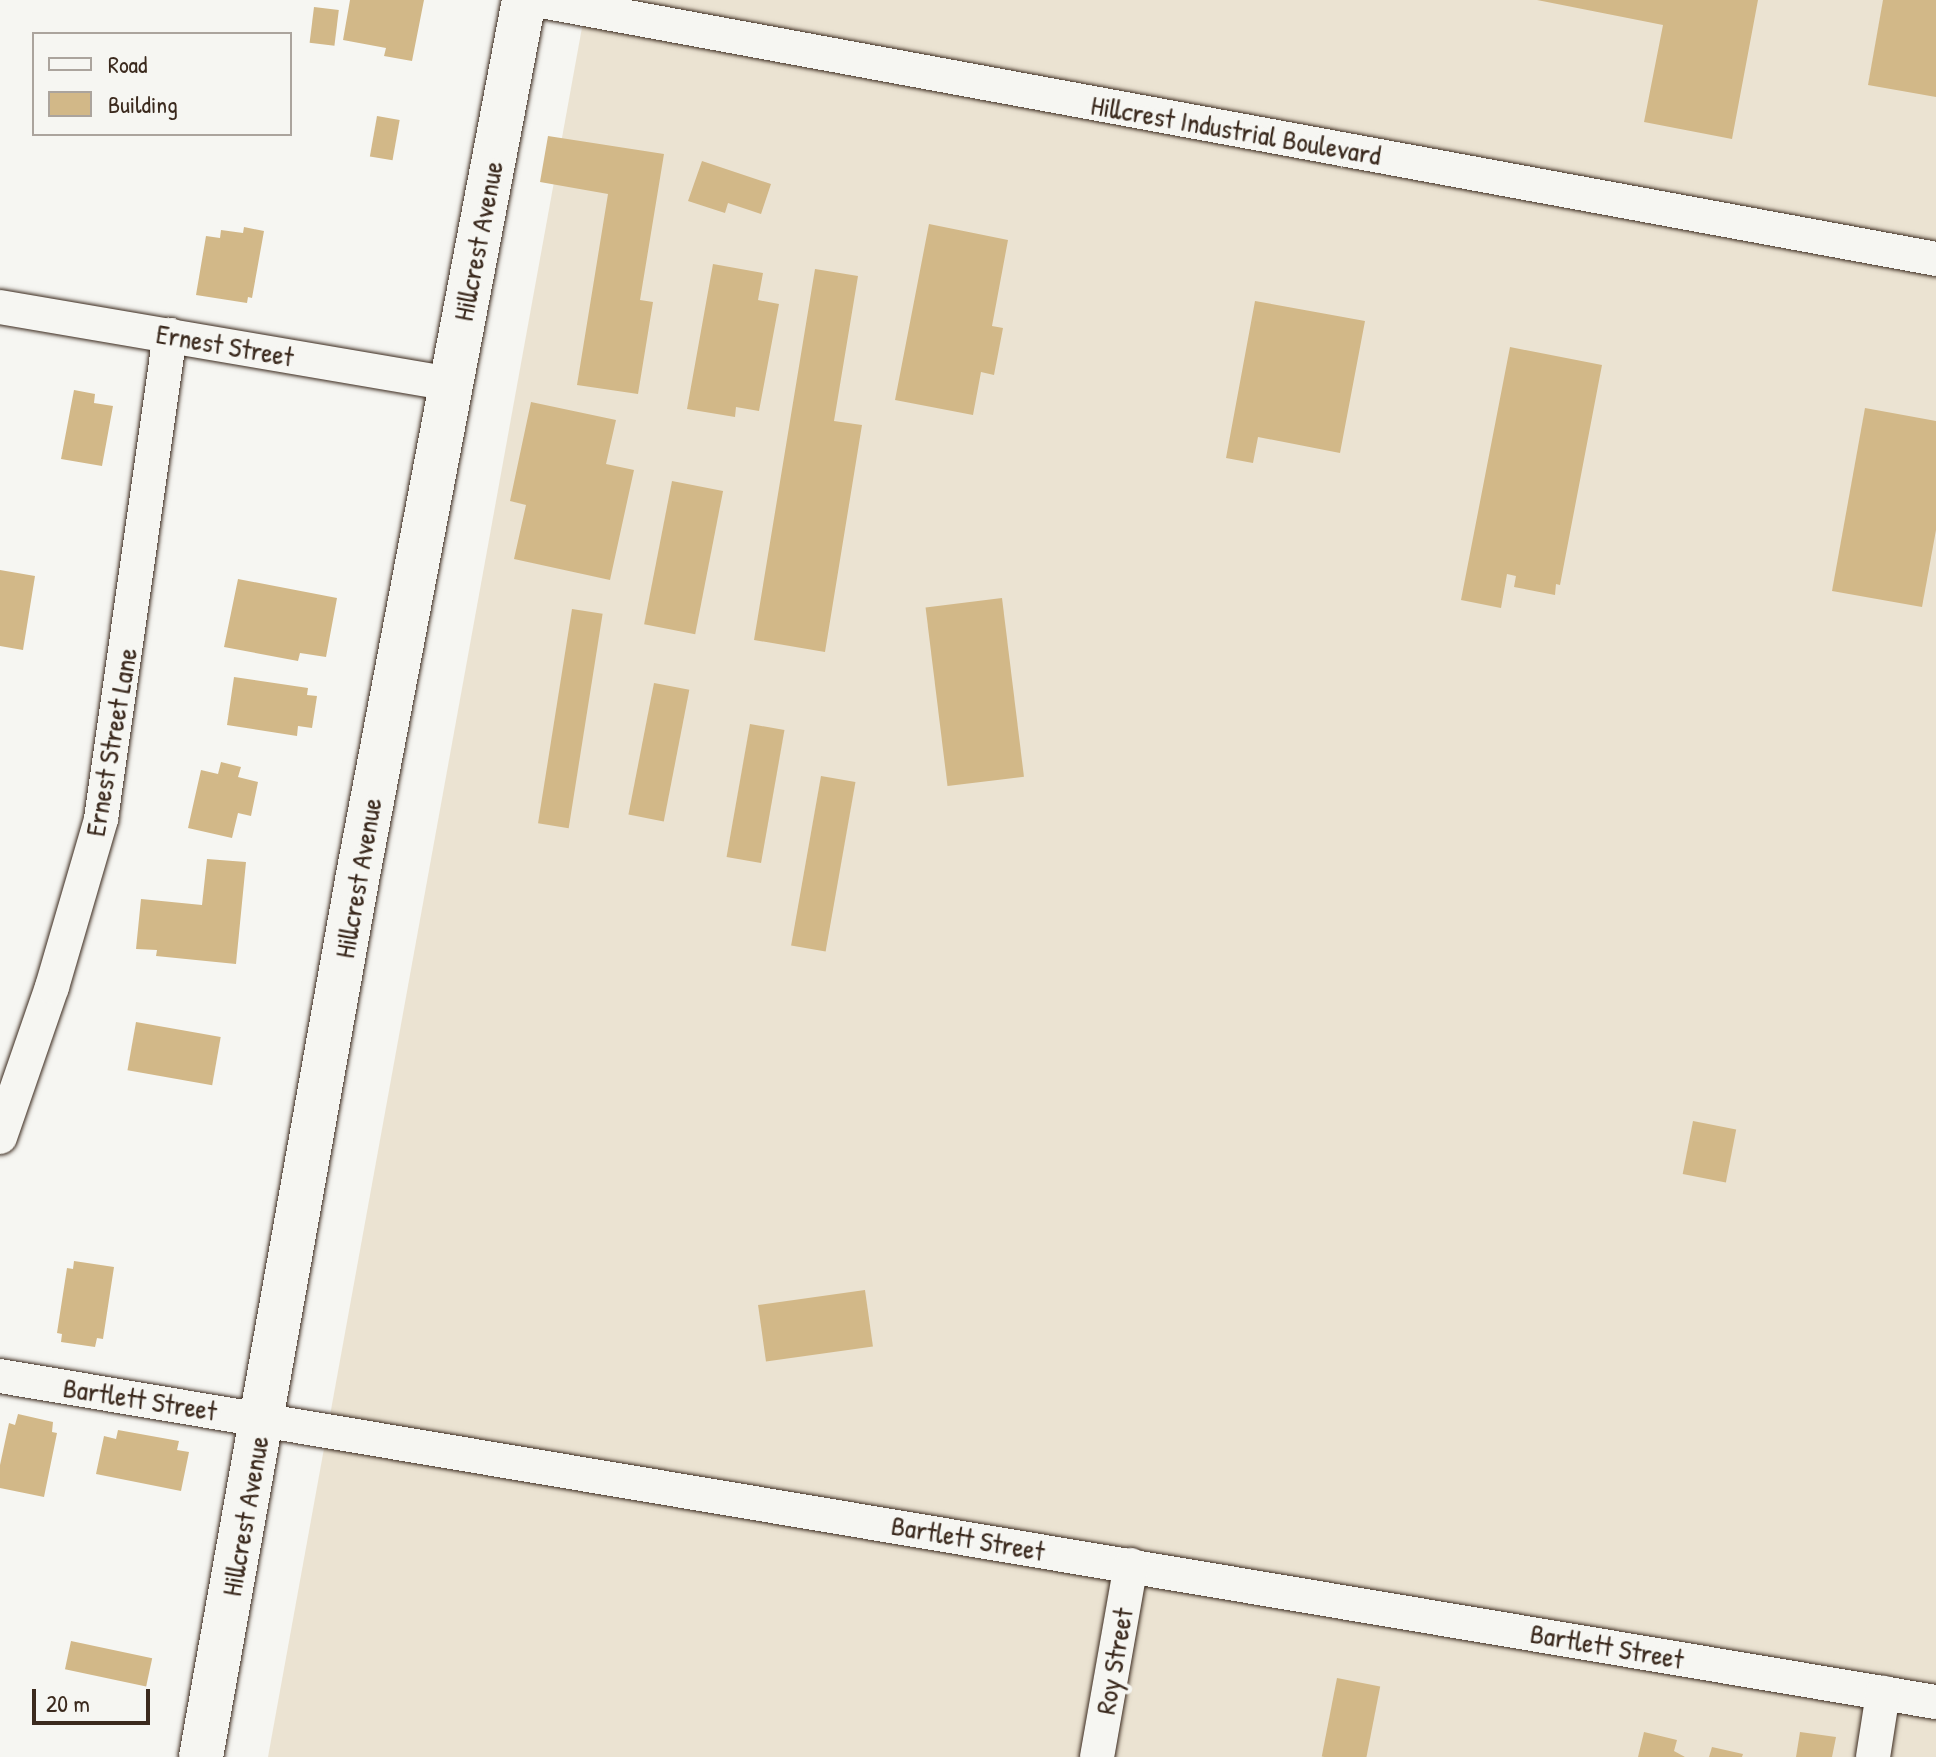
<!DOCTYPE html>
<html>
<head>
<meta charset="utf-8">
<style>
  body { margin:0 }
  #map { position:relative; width:1936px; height:1757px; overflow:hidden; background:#f6f6f2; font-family:"Patrick Hand",sans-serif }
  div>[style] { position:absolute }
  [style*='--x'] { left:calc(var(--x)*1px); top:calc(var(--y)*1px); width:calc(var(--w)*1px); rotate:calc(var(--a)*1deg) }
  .built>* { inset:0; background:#ebe3d2 }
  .building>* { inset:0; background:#d2b888; transform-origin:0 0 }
  .roads { filter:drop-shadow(0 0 2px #3b2a1e) drop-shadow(0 0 2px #3b2a1e) }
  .street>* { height:34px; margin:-17px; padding:0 17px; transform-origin:17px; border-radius:17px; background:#f6f6f2 }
  .secondary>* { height:44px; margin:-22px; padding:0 22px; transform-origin:22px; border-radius:22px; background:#f6f6f2 }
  span { translate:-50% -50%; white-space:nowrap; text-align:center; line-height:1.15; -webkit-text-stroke:8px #f6f6f2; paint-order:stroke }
  .street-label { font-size:28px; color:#3b2a1e }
  .legend { position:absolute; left:32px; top:32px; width:260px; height:104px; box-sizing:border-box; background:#f6f6f2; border:2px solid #aba49d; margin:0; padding:10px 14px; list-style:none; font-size:24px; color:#3b2a1e }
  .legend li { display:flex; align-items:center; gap:16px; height:40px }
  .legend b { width:40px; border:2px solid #aba49d }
  .scale { position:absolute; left:32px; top:1689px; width:118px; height:36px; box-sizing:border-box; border:4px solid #3b2a1e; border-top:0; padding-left:10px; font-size:24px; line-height:28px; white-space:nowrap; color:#3b2a1e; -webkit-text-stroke:6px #f6f6f2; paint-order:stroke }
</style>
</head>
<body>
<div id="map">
  <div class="built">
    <i style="clip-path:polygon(587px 0,1936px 0,1936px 1757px,268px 1757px)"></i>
  </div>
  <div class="building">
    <i style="clip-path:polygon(350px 0,424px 0,412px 61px,384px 56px,386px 48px,343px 40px)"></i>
    <i style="clip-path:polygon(1537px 0,1758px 0,1732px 139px,1644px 122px,1663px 25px)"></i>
    <i style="clip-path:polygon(1883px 0,1936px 0,1936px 97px,1868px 85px)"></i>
    <i style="left:314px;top:7px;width:25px;height:36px;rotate:7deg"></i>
    <i style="left:377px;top:116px;width:23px;height:41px;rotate:10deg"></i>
    <i style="clip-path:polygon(548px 136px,664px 154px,640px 300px,653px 302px,638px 394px,577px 385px,608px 194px,540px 182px)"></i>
    <i style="clip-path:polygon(702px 161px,771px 184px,761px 214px,728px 203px,725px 213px,688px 201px)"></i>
    <i style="clip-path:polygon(929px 224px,1008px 240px,992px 326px,1003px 328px,994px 375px,981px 372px,973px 415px,895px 400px)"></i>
    <i style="clip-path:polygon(244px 227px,264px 231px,252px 298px,248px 297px,247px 303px,196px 295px,206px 236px,220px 238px,221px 230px,243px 233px)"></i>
    <i style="clip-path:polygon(713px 264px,763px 273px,758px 300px,779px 304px,759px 411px,736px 407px,735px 417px,687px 409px)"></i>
    <i style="clip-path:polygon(815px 269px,858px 276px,834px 421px,862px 425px,825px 652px,754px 640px)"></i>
    <i style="clip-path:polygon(1255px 301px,1365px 321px,1340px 453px,1258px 437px,1253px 463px,1226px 458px)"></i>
    <i style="clip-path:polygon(1510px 347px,1602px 365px,1560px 585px,1556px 584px,1555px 595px,1514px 587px,1516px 576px,1507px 574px,1501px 608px,1461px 600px)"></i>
    <i style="clip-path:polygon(74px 390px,95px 394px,94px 403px,113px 406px,102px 466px,61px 459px)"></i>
    <i style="clip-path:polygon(531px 402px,616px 420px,606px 464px,634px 470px,610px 580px,514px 559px,526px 505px,510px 501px)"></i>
    <i style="clip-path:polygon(1865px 408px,1936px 421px,1936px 530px,1922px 607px,1832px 591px)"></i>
    <i style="left:672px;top:481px;width:52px;height:146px;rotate:11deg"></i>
    <i style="clip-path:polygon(0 570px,35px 576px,23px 650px,0 646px)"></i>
    <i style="clip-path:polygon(238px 579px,337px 598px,326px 657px,300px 653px,298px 661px,224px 647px)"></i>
    <i style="left:1002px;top:598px;width:180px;height:77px;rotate:83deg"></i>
    <i style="left:572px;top:609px;width:31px;height:217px;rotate:9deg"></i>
    <i style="clip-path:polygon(234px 677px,308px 688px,307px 695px,317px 696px,312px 728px,298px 726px,297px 736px,227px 725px)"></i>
    <i style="left:654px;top:683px;width:36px;height:134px;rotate:11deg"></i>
    <i style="left:750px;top:724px;width:35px;height:135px;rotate:10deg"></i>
    <i style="clip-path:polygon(221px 762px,241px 767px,238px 777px,258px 782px,251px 816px,238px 813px,232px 838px,188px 828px,201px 770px,218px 774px)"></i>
    <i style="left:821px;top:776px;width:35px;height:172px;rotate:10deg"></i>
    <i style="clip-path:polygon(207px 859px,246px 862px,236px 964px,156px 956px,157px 950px,136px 949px,141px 899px,202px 905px)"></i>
    <i style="left:136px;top:1022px;width:86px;height:49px;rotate:10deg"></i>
    <i style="left:1693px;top:1121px;width:44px;height:54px;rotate:11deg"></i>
    <i style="clip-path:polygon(74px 1261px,114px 1267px,103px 1339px,97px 1338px,95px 1347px,61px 1342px,62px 1334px,57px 1333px,67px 1268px,73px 1269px)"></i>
    <i style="left:865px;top:1290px;width:57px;height:108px;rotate:82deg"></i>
    <i style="clip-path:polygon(18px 1414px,53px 1422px,52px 1432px,57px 1433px,44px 1497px,0 1488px,0 1465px,9px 1423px,15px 1425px)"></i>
    <i style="clip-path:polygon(118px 1430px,179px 1441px,177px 1450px,189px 1452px,181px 1491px,96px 1474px,104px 1436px,116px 1439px)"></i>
    <i style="left:71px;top:1641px;width:83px;height:29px;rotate:12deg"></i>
    <i style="left:1337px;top:1678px;width:44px;height:80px;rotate:11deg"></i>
    <i style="clip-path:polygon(1644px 1732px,1677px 1740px,1674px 1751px,1685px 1757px,1638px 1757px)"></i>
    <i style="clip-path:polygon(1800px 1732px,1836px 1737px,1832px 1757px,1796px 1757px)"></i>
    <i style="clip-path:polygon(1712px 1747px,1743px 1754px,1742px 1757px,1709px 1757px)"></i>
  </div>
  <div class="roads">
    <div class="street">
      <i style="--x:536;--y:0;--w:1424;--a:10.48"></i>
      <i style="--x:0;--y:307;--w:457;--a:9.7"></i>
      <i style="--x:0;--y:1137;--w:159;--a:-70.9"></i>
      <i style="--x:52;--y:987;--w:175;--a:-73.7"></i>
      <i style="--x:101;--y:819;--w:489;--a:-81.9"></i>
      <i style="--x:0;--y:1376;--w:1963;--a:9.56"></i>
      <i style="--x:1097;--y:1757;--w:195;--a:-80"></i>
      <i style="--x:1873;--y:1757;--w:65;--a:-81.1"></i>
    </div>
    <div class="secondary">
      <i style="--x:201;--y:1757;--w:891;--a:-79.91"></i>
      <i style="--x:357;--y:880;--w:896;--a:-79.25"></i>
    </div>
  </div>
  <div class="street-label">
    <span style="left:1236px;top:130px;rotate:10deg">Hillcrest Industrial Boulevard</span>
    <span style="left:478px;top:241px;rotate:-79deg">Hillcrest Avenue</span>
    <span style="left:225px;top:345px;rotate:10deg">Ernest Street</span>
    <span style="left:111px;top:742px;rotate:-80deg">Ernest Street Lane</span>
    <span style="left:358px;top:878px;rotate:-80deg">Hillcrest Avenue</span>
    <span style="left:140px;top:1399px;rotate:9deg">Bartlett Street</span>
    <span style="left:245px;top:1516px;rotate:-80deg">Hillcrest Avenue</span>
    <span style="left:968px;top:1538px;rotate:10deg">Bartlett Street</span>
    <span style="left:1607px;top:1646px;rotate:10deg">Bartlett Street</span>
    <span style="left:1114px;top:1661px;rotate:-80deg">Roy Street</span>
  </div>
  <ul class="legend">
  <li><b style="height:10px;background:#f6f6f2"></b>Road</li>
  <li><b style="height:22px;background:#d2b888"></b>Building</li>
  </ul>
  <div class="scale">20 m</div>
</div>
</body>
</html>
